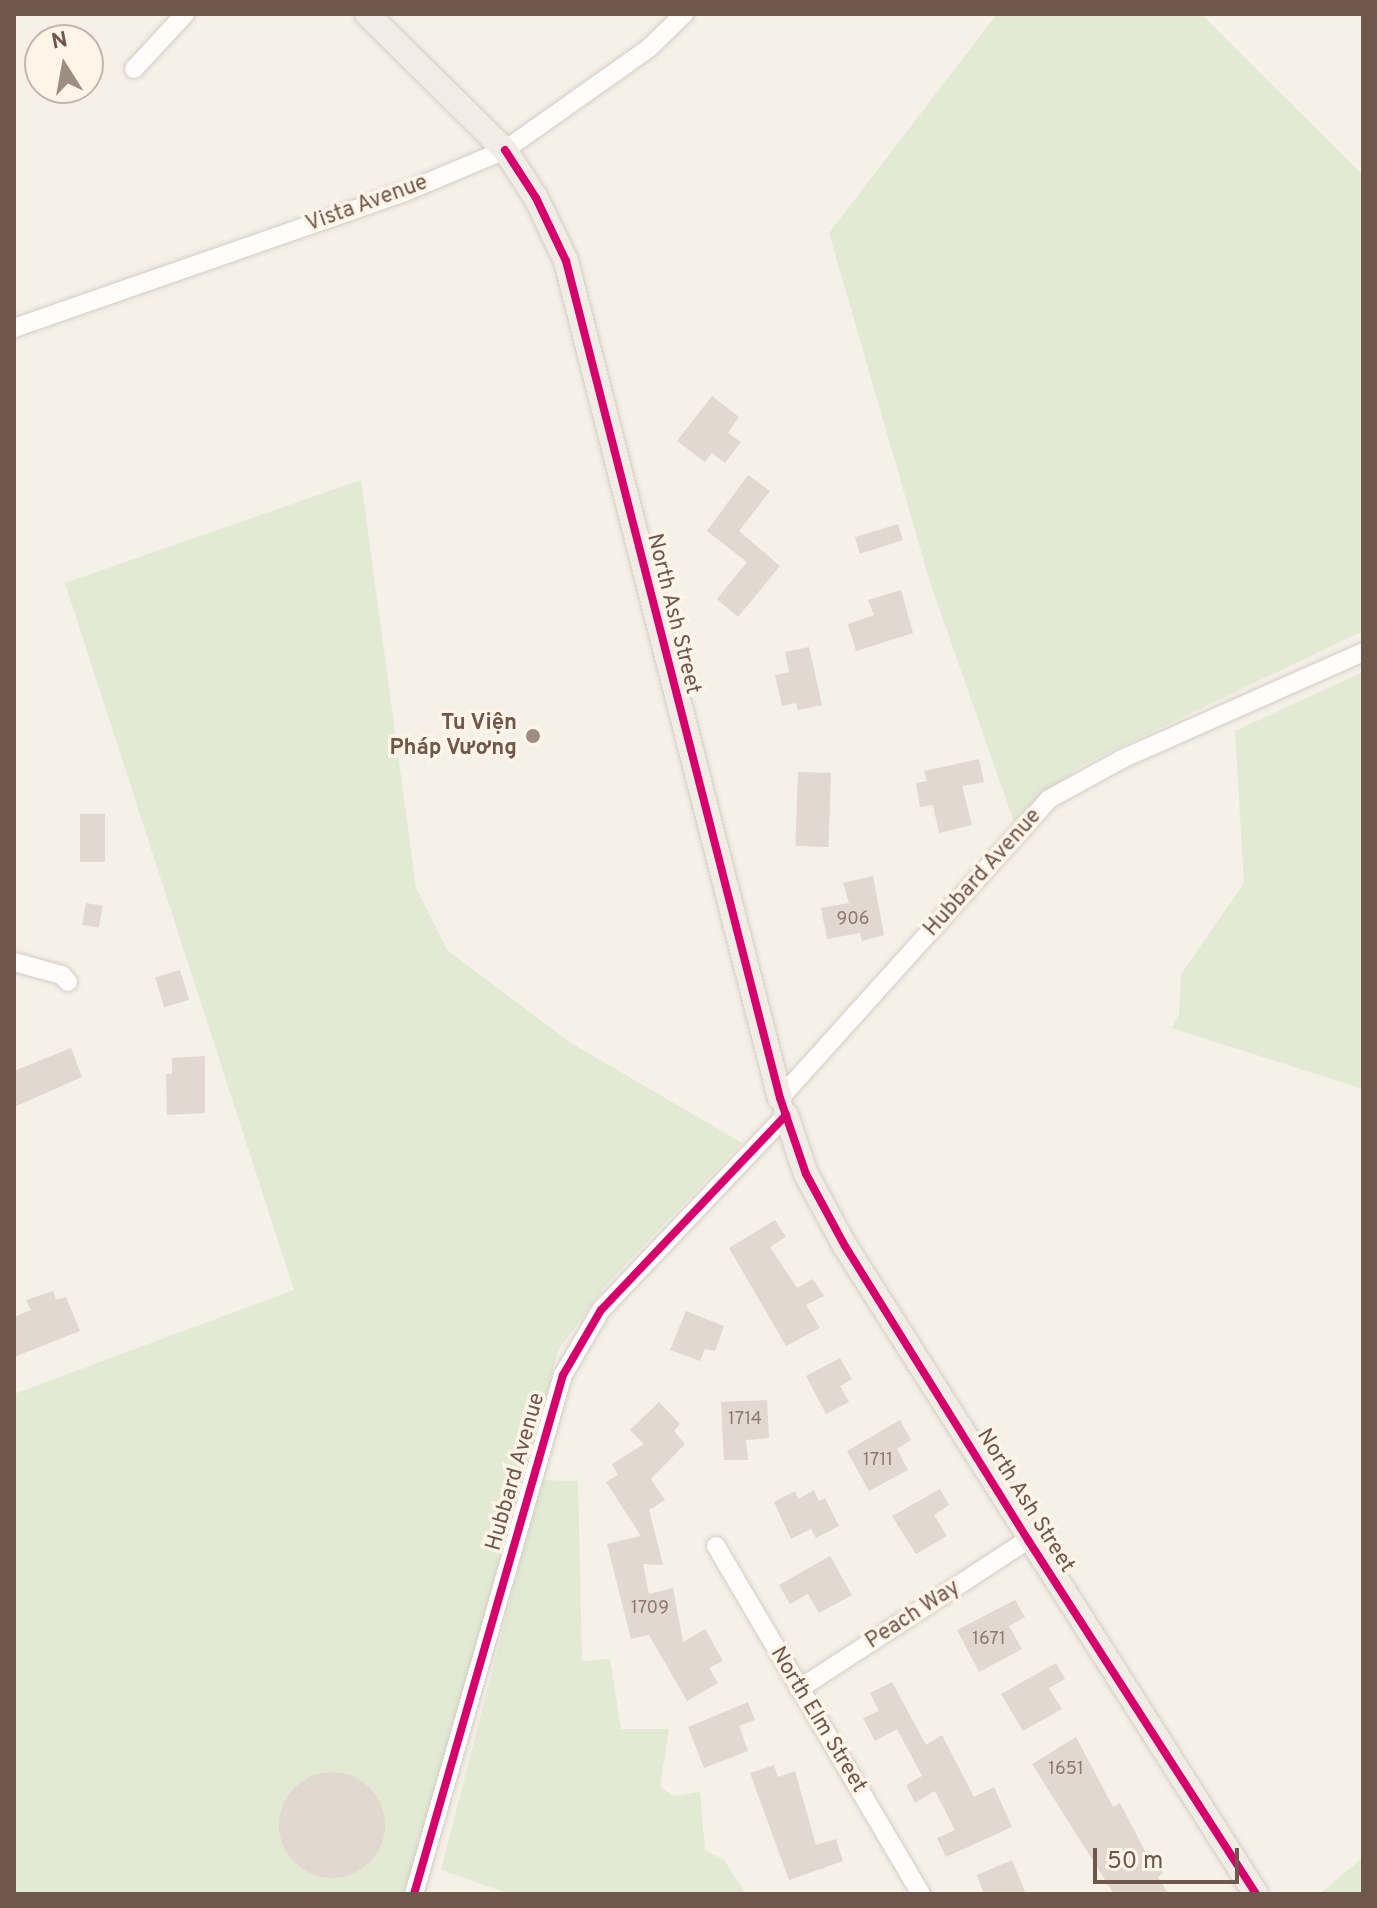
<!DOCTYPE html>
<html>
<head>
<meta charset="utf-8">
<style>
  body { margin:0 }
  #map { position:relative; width:1377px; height:1908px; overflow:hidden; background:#f5f0e8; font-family:Overpass,sans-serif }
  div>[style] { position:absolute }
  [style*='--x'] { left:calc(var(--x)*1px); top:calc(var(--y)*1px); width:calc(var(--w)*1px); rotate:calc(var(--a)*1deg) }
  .green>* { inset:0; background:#e2ead4 }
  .building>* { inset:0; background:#e1d8d0; transform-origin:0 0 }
  .round { border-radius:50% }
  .roads { filter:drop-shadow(0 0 2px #d4cdc6) drop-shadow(0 0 2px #d4cdc6) }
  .minor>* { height:18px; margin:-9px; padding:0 9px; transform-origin:9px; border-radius:9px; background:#fefdfc }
  .major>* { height:24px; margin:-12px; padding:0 12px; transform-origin:12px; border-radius:12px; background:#f1ece5 }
  .cycleway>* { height:8px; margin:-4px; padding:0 4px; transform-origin:4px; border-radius:4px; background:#d6006c }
  .dots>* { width:22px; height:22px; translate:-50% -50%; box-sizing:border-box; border:4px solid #fef5e8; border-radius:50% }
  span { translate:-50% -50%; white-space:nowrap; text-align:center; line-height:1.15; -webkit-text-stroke:7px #fef5e8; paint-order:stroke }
  .number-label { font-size:18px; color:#8e796e }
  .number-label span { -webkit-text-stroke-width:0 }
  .street-label { font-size:22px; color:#70574b }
  .poi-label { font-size:22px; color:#70574b; font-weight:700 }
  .right { translate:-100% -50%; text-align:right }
  .frame { position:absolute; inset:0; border:16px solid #70574b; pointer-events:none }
  .north { position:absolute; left:24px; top:24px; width:80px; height:80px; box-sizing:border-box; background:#fef5e8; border:2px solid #c5b6a9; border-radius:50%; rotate:349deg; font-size:22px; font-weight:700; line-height:32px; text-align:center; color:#70574b }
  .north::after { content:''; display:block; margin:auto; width:28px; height:36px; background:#9f8d82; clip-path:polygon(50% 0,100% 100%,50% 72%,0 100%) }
  .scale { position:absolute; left:1093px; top:1848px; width:146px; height:36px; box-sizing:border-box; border:4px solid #70574b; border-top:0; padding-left:10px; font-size:24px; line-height:28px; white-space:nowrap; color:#70574b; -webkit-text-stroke:6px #fef5e8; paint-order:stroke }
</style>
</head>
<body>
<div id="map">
  <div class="green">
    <i style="clip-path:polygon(997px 14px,1201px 14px,1363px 175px,1363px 631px,1079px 767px,1014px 822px,930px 582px,829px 233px)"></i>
    <i style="clip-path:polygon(361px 480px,416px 888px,447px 950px,571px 1043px,742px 1143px,605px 1286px,558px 1351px,406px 1894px,14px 1894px,14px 1394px,294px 1290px,65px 583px)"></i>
    <i style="clip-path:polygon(1363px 672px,1363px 1089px,1172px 1028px,1179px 1015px,1181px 974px,1244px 883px,1235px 731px)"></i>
    <i style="clip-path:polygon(541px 1480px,578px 1481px,582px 1661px,610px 1659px,621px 1729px,669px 1729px,660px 1787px,674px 1796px,700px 1792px,705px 1850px,724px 1860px,746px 1894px,510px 1894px,441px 1870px)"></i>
    <i style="clip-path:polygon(1363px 1857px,1363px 1894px,1319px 1894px,1322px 1892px)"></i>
  </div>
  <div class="building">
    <i style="clip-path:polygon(712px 396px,739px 417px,728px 433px,741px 442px,725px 463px,712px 453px,705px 462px,677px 441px)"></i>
    <i style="clip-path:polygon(748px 475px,770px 491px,739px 531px,780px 566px,738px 617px,717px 599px,747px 562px,707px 531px)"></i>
    <i style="left:898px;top:524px;width:17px;height:45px;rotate:73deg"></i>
    <i style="clip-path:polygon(901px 590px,913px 633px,856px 651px,848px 624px,874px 615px,868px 600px)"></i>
    <i style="clip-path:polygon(809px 647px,822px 705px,798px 710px,796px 703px,782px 706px,775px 675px,789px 672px,785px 652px)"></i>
    <i style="clip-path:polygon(979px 759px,984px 782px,962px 786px,972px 825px,939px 833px,933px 805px,920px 807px,916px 783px,927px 781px,924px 771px)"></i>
    <i style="left:831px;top:773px;width:74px;height:33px;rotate:92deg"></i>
    <i style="left:80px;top:814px;width:25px;height:48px"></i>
    <i style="clip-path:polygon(873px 876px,884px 935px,862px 941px,860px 933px,827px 939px,821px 908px,849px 903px,843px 883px)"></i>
    <i style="left:86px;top:903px;width:17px;height:22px;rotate:10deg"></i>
    <i style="left:180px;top:970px;width:31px;height:26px;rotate:73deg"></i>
    <i style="clip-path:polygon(71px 1048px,82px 1077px,14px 1107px,14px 1071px)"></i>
    <i style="clip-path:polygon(205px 1056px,205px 1113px,167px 1115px,166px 1074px,172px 1074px,172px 1058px)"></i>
    <i style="clip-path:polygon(775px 1220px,786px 1237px,770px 1247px,797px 1288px,813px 1279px,824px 1296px,806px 1305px,820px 1328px,786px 1346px,729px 1248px)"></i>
    <i style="clip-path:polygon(53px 1291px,56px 1300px,66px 1297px,80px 1331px,14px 1357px,14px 1317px,31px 1310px,26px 1300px)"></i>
    <i style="clip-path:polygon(686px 1311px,724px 1326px,715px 1351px,705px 1349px,700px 1361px,670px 1350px)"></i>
    <i style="clip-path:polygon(840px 1358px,852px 1379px,840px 1386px,849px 1402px,826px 1414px,806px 1376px)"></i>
    <i style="clip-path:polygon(767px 1400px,769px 1438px,746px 1440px,748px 1460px,724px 1460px,721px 1402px)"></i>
    <i style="clip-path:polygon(659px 1402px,680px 1424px,674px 1431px,685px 1444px,651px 1479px,665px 1500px,649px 1510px,663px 1565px,643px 1564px,649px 1594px,673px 1588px,683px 1642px,705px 1629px,723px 1661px,709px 1668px,718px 1683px,687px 1701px,649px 1635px,631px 1639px,607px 1544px,641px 1536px,606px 1482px,618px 1475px,612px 1464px,644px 1444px,630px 1430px)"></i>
    <i style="clip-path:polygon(900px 1420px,911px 1440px,897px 1449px,908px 1470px,869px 1491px,847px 1451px)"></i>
    <i style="clip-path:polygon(940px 1489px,949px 1505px,934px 1515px,947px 1536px,916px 1554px,892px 1516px)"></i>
    <i style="clip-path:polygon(814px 1490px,819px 1501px,825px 1498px,839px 1526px,816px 1538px,811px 1529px,791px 1539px,774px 1502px,795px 1491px,798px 1499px)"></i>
    <i style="clip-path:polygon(830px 1556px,852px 1595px,819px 1613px,808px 1594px,790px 1604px,779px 1585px)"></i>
    <i style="clip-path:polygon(1015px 1600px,1025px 1617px,1009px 1626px,1022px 1649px,979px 1672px,957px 1630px)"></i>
    <i style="clip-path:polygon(1056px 1663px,1065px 1679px,1049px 1688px,1062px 1709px,1023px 1731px,1001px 1694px)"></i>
    <i style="clip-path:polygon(892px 1682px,926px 1745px,942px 1735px,974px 1797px,994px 1787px,1012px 1827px,946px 1857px,937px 1838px,955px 1830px,935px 1791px,915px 1803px,906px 1785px,922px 1776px,897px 1729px,875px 1741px,863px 1718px,879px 1711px,870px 1693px)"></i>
    <i style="clip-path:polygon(748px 1702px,755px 1720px,739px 1726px,748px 1751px,704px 1768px,688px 1727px)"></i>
    <i style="clip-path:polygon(1076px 1737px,1113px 1807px,1120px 1803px,1147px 1855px,1151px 1853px,1163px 1873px,1158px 1877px,1168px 1894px,1114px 1894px,1032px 1764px)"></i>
    <i style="clip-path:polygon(774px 1765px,778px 1777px,795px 1771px,816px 1845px,836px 1839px,843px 1861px,789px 1880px,750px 1773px)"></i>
    <i class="round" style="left:279px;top:1772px;width:106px;height:106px"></i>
    <i style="clip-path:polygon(1012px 1860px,1026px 1894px,984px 1894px,977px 1875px)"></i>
  </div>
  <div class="roads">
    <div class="minor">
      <i style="--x:134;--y:69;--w:75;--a:-47.2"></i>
      <i style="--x:14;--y:328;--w:414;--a:-19.2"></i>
      <i style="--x:405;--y:192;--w:108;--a:-22.8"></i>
      <i style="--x:505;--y:150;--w:176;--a:-35.3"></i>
      <i style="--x:649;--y:48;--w:49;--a:-44.2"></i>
      <i style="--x:14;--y:962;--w:50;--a:15.2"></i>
      <i style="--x:62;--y:975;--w:9;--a:49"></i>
      <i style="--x:716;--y:1546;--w:404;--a:59.5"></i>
      <i style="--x:799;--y:1689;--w:273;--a:-33.1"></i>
      <i style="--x:414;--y:1894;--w:540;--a:-73.98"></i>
      <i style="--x:563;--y:1375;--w:75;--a:-59.7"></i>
      <i style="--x:601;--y:1310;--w:269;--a:-46.5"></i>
      <i style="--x:786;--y:1115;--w:18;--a:-109"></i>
      <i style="--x:780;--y:1098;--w:402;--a:-48"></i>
      <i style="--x:1049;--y:799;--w:83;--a:-28.7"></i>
      <i style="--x:1122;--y:759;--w:264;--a:-23.9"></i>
    </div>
    <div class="major">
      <i style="--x:367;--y:14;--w:194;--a:44.6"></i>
      <i style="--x:505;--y:150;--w:57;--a:57.1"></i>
      <i style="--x:536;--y:198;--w:70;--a:64.5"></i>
      <i style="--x:566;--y:261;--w:864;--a:75.66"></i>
      <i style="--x:786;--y:1115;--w:62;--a:71.3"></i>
      <i style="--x:806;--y:1174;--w:82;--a:61.6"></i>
      <i style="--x:845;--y:1246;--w:767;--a:57.61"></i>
    </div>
  </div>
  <div class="cycleway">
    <i style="--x:505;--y:150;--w:57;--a:57.1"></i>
    <i style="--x:536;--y:198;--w:70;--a:64.5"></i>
    <i style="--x:566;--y:261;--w:864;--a:75.66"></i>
    <i style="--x:780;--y:1098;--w:80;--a:71.1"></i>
    <i style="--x:806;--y:1174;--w:82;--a:61.6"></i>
    <i style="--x:845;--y:1246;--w:346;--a:58.1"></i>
    <i style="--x:1028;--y:1540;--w:421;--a:57.2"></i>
    <i style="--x:414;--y:1894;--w:540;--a:-73.98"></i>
    <i style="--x:563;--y:1375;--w:75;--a:-59.7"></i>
    <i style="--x:601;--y:1310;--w:269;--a:-46.5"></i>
  </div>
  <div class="dots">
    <i style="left:533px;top:736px;background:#9f8d82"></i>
  </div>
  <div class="number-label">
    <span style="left:853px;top:920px">906</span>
    <span style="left:745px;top:1420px">1714</span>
    <span style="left:878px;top:1461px">1711</span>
    <span style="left:650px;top:1609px">1709</span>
    <span style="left:989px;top:1640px">1671</span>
    <span style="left:1066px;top:1770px">1651</span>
  </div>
  <div class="street-label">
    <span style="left:367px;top:204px;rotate:-20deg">Vista Avenue</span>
    <span style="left:673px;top:614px;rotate:76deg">North Ash Street</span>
    <span style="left:983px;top:873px;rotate:-48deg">Hubbard Avenue</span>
    <span style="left:516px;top:1472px;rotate:-74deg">Hubbard Avenue</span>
    <span style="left:1025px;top:1501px;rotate:58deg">North Ash Street</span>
    <span style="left:913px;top:1615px;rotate:-33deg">Peach Way</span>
    <span style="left:818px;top:1720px;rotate:59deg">North Elm Street</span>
  </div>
  <div class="poi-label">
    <span class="right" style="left:517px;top:736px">Tu Viện<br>Pháp Vương</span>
  </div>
  <div class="frame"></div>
  <div class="north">N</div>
  <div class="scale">50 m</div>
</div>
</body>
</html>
